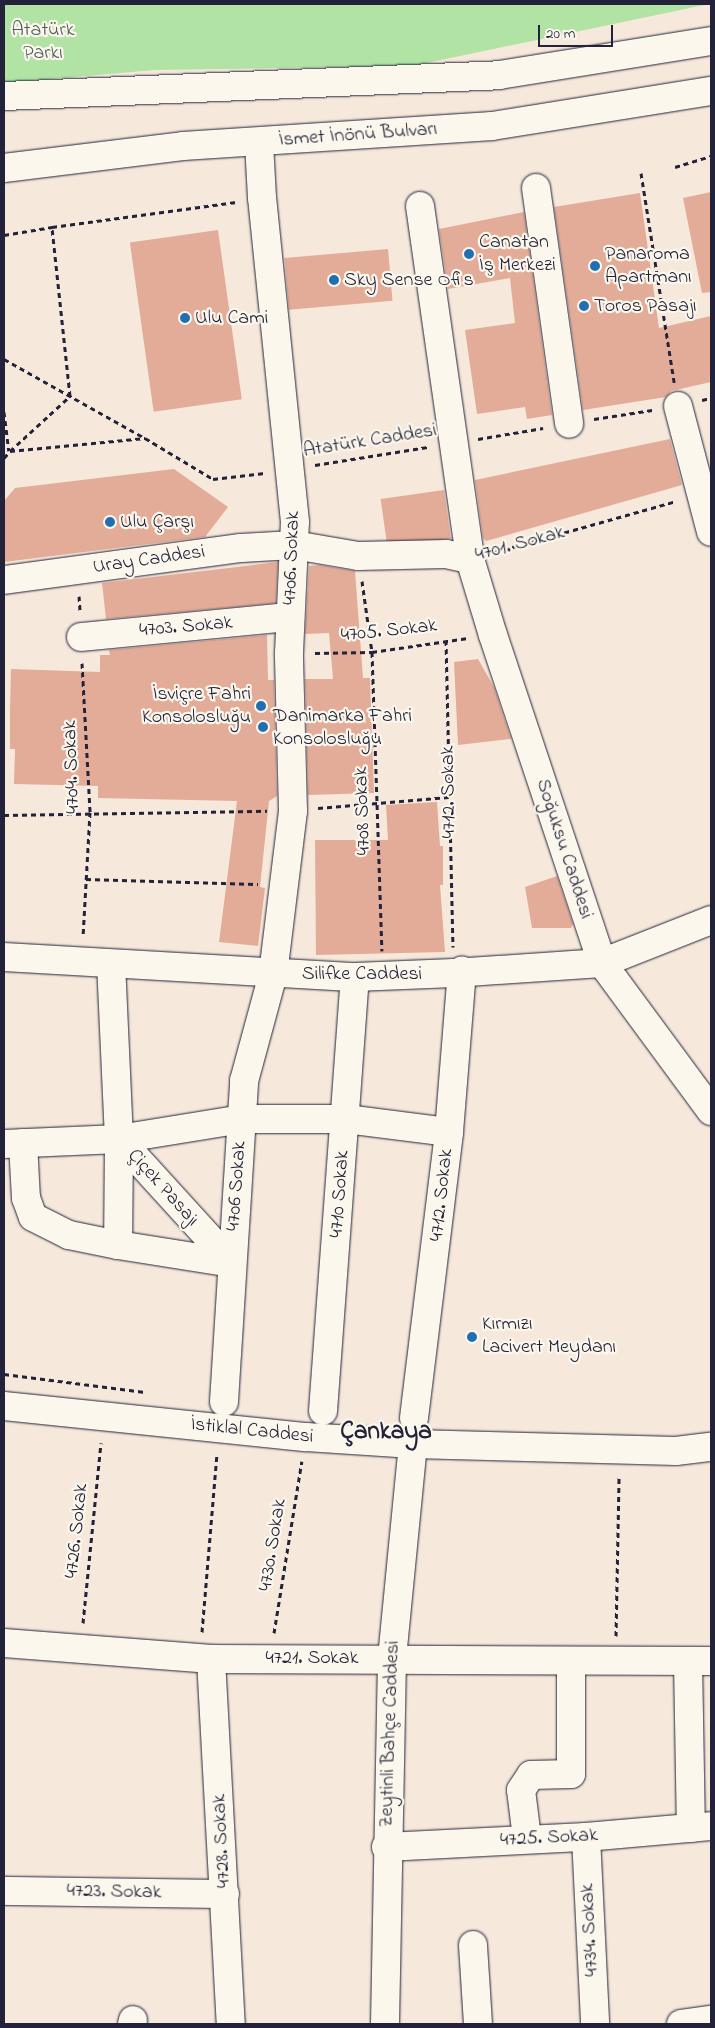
<!DOCTYPE html>
<html>
<head>
<meta charset="utf-8">
<style>
  body { margin:0 }
  #map { position:relative; width:715px; height:2028px; overflow:hidden; background:#f6e8db; font-family:"Indie Flower",sans-serif }
  div>[style] { position:absolute }
  [style*='--x'] { left:calc(var(--x)*1px); top:calc(var(--y)*1px); width:calc(var(--w)*1px); rotate:calc(var(--a)*1deg) }
  .green>* { inset:0; background:#b0e3a4 }
  .building>* { inset:0; background:#e3ac98; transform-origin:0 0 }
  .path>* { height:3px; margin-top:-1.5px; transform-origin:0; background:repeating-linear-gradient(90deg,#22223b 0 5px,transparent 0 9px) }
  .roads { filter:drop-shadow(0 0 1px #22223b) drop-shadow(0 0 1px #22223b) }
  .minor>* { height:28px; margin:-14px; padding:0 14px; transform-origin:14px; border-radius:14px; background:#fbf7ec }
  .major>* { height:28px; margin:-14px; padding:0 14px; transform-origin:14px; border-radius:14px; background:#fbf7ec }
  .dots>* { width:14px; height:14px; translate:-50% -50%; box-sizing:border-box; border:2px solid #fbf7ec; border-radius:50% }
  span { translate:-50% -50%; white-space:nowrap; text-align:center; line-height:1.15; -webkit-text-stroke:4.5px #fbf7ec; paint-order:stroke }
  .park-label { font-size:20px; color:#4d5c5a }
  .street-label { font-size:20px; color:#22223b }
  .poi-label { font-size:20px; color:#22223b }
  .left { translate:0 -50%; text-align:left }
  .right { translate:-100% -50%; text-align:right }
  .district-label { font-size:25px; color:#22223b; font-weight:700 }
  .frame { position:absolute; inset:0; border:5px solid #22223b; pointer-events:none }
  .scale { position:absolute; left:538px; top:25px; width:75px; height:22px; box-sizing:border-box; border:2px solid #22223b; border-top:0; padding-left:6px; font-size:15px; line-height:18px; white-space:nowrap; color:#22223b; -webkit-text-stroke:4px #fbf7ec; paint-order:stroke }
</style>
</head>
<body>
<div id="map">
  <div class="green">
    <i style="clip-path:polygon(4px 4px,709px 4px,412px 66px,155px 70px,4px 83px)"></i>
  </div>
  <div class="building">
    <i style="clip-path:polygon(711px 192px,711px 292px,702px 293px,683px 198px)"></i>
    <i style="clip-path:polygon(640px 193px,659px 328px,711px 316px,711px 382px,671px 391px,666px 397px,583px 410px,554px 207px)"></i>
    <i style="clip-path:polygon(524px 212px,552px 415px,527px 419px,525px 407px,477px 414px,465px 330px,515px 323px,510px 278px,448px 289px,439px 229px)"></i>
    <i style="left:218px;top:230px;width:171px;height:89px;rotate:82deg"></i>
    <i style="left:388px;top:249px;width:52px;height:104px;rotate:85deg"></i>
    <i style="clip-path:polygon(670px 439px,682px 485px,486px 541px,483px 538px,475px 480px)"></i>
    <i style="clip-path:polygon(174px 469px,228px 507px,205px 537px,4px 562px,4px 501px,15px 488px)"></i>
    <i style="left:444px;top:490px;width:49px;height:64px;rotate:82deg"></i>
    <i style="clip-path:polygon(278px 562px,276px 603px,106px 619px,102px 583px)"></i>
    <i style="clip-path:polygon(319px 565px,355px 571px,363px 678px,370px 678px,374px 793px,308px 795px,305px 679px,333px 679px,329px 633px,305px 634px,309px 566px)"></i>
    <i style="clip-path:polygon(267px 635px,268px 680px,274px 680px,277px 796px,269px 801px,260px 887px,265px 888px,258px 946px,219px 942px,237px 801px,98px 798px,98px 786px,14px 784px,15px 749px,10px 749px,10px 709px,11px 669px,100px 672px,100px 655px,110px 655px,109px 650px)"></i>
    <i style="clip-path:polygon(478px 659px,494px 687px,511px 739px,458px 745px,454px 662px)"></i>
    <i style="clip-path:polygon(437px 802px,440px 846px,443px 846px,443px 885px,440px 885px,445px 952px,316px 955px,315px 840px,388px 840px,386px 805px)"></i>
    <i style="clip-path:polygon(557px 876px,573px 924px,571px 928px,532px 928px,525px 887px)"></i>
  </div>
  <div class="path">
    <i style="--x:675;--y:167;--w:38;--a:-17"></i>
    <i style="--x:641;--y:173;--w:212;--a:81"></i>
    <i style="--x:4;--y:235;--w:49;--a:-9.5"></i>
    <i style="--x:4;--y:359;--w:162;--a:29.3"></i>
    <i style="--x:702;--y:400;--w:9;--a:-13"></i>
    <i style="--x:4;--y:412;--w:39;--a:83"></i>
    <i style="--x:594;--y:419;--w:59;--a:-8.8"></i>
    <i style="--x:478;--y:439;--w:66;--a:-9.6"></i>
    <i style="--x:10;--y:451;--w:81;--a:-42.5"></i>
    <i style="--x:70;--y:396;--w:170;--a:-96.1"></i>
    <i style="--x:52;--y:227;--w:186;--a:-7.7"></i>
    <i style="--x:4;--y:458;--w:9;--a:-49"></i>
    <i style="--x:10;--y:451;--w:136;--a:-5.5"></i>
    <i style="--x:145;--y:438;--w:79;--a:31.1"></i>
    <i style="--x:213;--y:479;--w:52;--a:-6.6"></i>
    <i style="--x:315;--y:465;--w:114;--a:-9.1"></i>
    <i style="--x:495;--y:552;--w:188;--a:-15.7"></i>
    <i style="--x:362;--y:581;--w:72;--a:82"></i>
    <i style="--x:372;--y:652;--w:299;--a:88.1"></i>
    <i style="--x:79;--y:596;--w:16;--a:86"></i>
    <i style="--x:446;--y:640;--w:307;--a:88.7"></i>
    <i style="--x:315;--y:653;--w:57;--a:-1"></i>
    <i style="--x:372;--y:652;--w:97;--a:-8.3"></i>
    <i style="--x:82;--y:663;--w:149;--a:86.9"></i>
    <i style="--x:90;--y:812;--w:124;--a:93.2"></i>
    <i style="--x:318;--y:808;--w:131;--a:-4.8"></i>
    <i style="--x:4;--y:815;--w:263;--a:-0.9"></i>
    <i style="--x:86;--y:879;--w:172;--a:1.7"></i>
    <i style="--x:4;--y:1374;--w:142;--a:7.3"></i>
    <i style="--x:83;--y:1623;--w:181;--a:-84.3"></i>
    <i style="--x:202;--y:1632;--w:179;--a:-85.2"></i>
    <i style="--x:274;--y:1633;--w:174;--a:-80.8"></i>
    <i style="--x:616;--y:1636;--w:161;--a:-88.9"></i>
  </div>
  <div class="roads">
    <div class="minor">
      <i style="--x:536;--y:188;--w:238;--a:82"></i>
      <i style="--x:420;--y:206;--w:357;--a:81.9"></i>
      <i style="--x:470;--y:559;--w:79;--a:73.2"></i>
      <i style="--x:493;--y:635;--w:346;--a:71.6"></i>
      <i style="--x:602;--y:963;--w:184;--a:53.6"></i>
      <i style="--x:678;--y:406;--w:130;--a:75.3"></i>
      <i style="--x:4;--y:580;--w:239;--a:-7.7"></i>
      <i style="--x:241;--y:548;--w:53;--a:-3.2"></i>
      <i style="--x:294;--y:545;--w:65;--a:9.8"></i>
      <i style="--x:358;--y:556;--w:88;--a:-1.3"></i>
      <i style="--x:446;--y:554;--w:25;--a:12"></i>
      <i style="--x:81;--y:637;--w:210;--a:-5.5"></i>
      <i style="--x:4;--y:957;--w:352;--a:3.3"></i>
      <i style="--x:355;--y:977;--w:99;--a:-2.3"></i>
      <i style="--x:454;--y:973;--w:148;--a:-3.9"></i>
      <i style="--x:602;--y:963;--w:117;--a:-21.5"></i>
      <i style="--x:119;--y:1139;--w:125;--a:-9.2"></i>
      <i style="--x:242;--y:1119;--w:104;--a:0"></i>
      <i style="--x:346;--y:1119;--w:104;--a:7.2"></i>
      <i style="--x:119;--y:1139;--w:106;--a:90.5"></i>
      <i style="--x:118;--y:1245;--w:115;--a:9"></i>
      <i style="--x:119;--y:1139;--w:168;--a:47.7"></i>
      <i style="--x:23;--y:1143;--w:55;--a:86.9"></i>
      <i style="--x:26;--y:1198;--w:20;--a:70"></i>
      <i style="--x:33;--y:1217;--w:40;--a:26.6"></i>
      <i style="--x:69;--y:1235;--w:50;--a:11.5"></i>
      <i style="--x:4;--y:1144;--w:115;--a:-2.5"></i>
      <i style="--x:119;--y:1139;--w:175;--a:-92.6"></i>
      <i style="--x:224;--y:1402;--w:322;--a:-86.4"></i>
      <i style="--x:244;--y:1081;--w:111;--a:-74.8"></i>
      <i style="--x:273;--y:974;--w:164;--a:-83"></i>
      <i style="--x:293;--y:811;--w:158;--a:-91.5"></i>
      <i style="--x:289;--y:653;--w:131;--a:-87.4"></i>
      <i style="--x:295;--y:522;--w:326;--a:-95.8"></i>
      <i style="--x:262;--y:198;--w:56;--a:-93.1"></i>
      <i style="--x:323;--y:1411;--w:435;--a:-85.8"></i>
      <i style="--x:414;--y:1418;--w:288;--a:-83"></i>
      <i style="--x:449;--y:1132;--w:162;--a:-85.4"></i>
      <i style="--x:4;--y:1643;--w:208;--a:4.4"></i>
      <i style="--x:211;--y:1659;--w:500;--a:0.23"></i>
      <i style="--x:211;--y:1659;--w:366;--a:86.9"></i>
      <i style="--x:688;--y:1661;--w:167;--a:89"></i>
      <i style="--x:586;--y:1837;--w:187;--a:87.2"></i>
      <i style="--x:527;--y:1838;--w:48;--a:-97.1"></i>
      <i style="--x:521;--y:1790;--w:18;--a:-56"></i>
      <i style="--x:531;--y:1775;--w:40;--a:-1.4"></i>
      <i style="--x:571;--y:1774;--w:112;--a:-90"></i>
      <i style="--x:386;--y:1847;--w:200;--a:-2.9"></i>
      <i style="--x:586;--y:1837;--w:125;--a:-5"></i>
      <i style="--x:4;--y:1891;--w:221;--a:0.8"></i>
      <i style="--x:473;--y:1945;--w:79;--a:86.4"></i>
      <i style="--x:132;--y:2024;--w:4;--a:-76"></i>
      <i style="--x:385;--y:2024;--w:366;--a:-88.9"></i>
      <i style="--x:392;--y:1658;--w:215;--a:-84.4"></i>
      <i style="--x:681;--y:2024;--w:30;--a:-8"></i>
    </div>
    <div class="major">
      <i style="--x:4;--y:96;--w:495;--a:-2.4"></i>
      <i style="--x:499;--y:75;--w:215;--a:-9.1"></i>
      <i style="--x:4;--y:168;--w:180;--a:-7"></i>
      <i style="--x:183;--y:146;--w:310;--a:-3.7"></i>
      <i style="--x:492;--y:126;--w:222;--a:-9.1"></i>
      <i style="--x:4;--y:1406;--w:304;--a:5.9"></i>
      <i style="--x:306;--y:1437;--w:107;--a:3.7"></i>
      <i style="--x:413;--y:1444;--w:263;--a:1.5"></i>
      <i style="--x:676;--y:1451;--w:35;--a:-7"></i>
    </div>
  </div>
  <div class="dots">
    <i style="left:469px;top:254px;background:#1f6fb2"></i>
    <i style="left:595px;top:266px;background:#1f6fb2"></i>
    <i style="left:334px;top:280px;background:#1f6fb2"></i>
    <i style="left:584px;top:306px;background:#1f6fb2"></i>
    <i style="left:185px;top:318px;background:#1f6fb2"></i>
    <i style="left:110px;top:522px;background:#1f6fb2"></i>
    <i style="left:261px;top:706px;background:#1f6fb2"></i>
    <i style="left:263px;top:727px;background:#1f6fb2"></i>
    <i style="left:472px;top:1337px;background:#1f6fb2"></i>
  </div>
  <div class="park-label">
    <span style="left:43px;top:42px">Atatürk<br>Parkı</span>
  </div>
  <div class="street-label">
    <span style="left:358px;top:135px;rotate:-4deg">İsmet İnönü Bulvarı</span>
    <span style="left:370px;top:441px;rotate:-9deg">Atatürk Caddesi</span>
    <span style="left:520px;top:544px;rotate:-15deg">4701. Sokak</span>
    <span style="left:292px;top:558px;rotate:-88deg">4706. Sokak</span>
    <span style="left:149px;top:560px;rotate:-8deg">Uray Caddesi</span>
    <span style="left:186px;top:627px;rotate:-5deg">4703. Sokak</span>
    <span style="left:389px;top:631px;rotate:-6deg">4705. Sokak</span>
    <span style="left:72px;top:767px;rotate:-92deg">4704. Sokak</span>
    <span style="left:449px;top:792px;rotate:-91deg">4712. Sokak</span>
    <span style="left:363px;top:811px;rotate:-92deg">4708 Sokak</span>
    <span style="left:564px;top:849px;rotate:72deg">Soğuksu Caddesi</span>
    <span style="left:362px;top:974px">Silifke Caddesi</span>
    <span style="left:237px;top:1186px;rotate:-86deg">4706 Sokak</span>
    <span style="left:163px;top:1188px;rotate:48deg">Çiçek Pasajı</span>
    <span style="left:340px;top:1194px;rotate:-86deg">4710 Sokak</span>
    <span style="left:442px;top:1195px;rotate:-84deg">4712. Sokak</span>
    <span style="left:252px;top:1431px;rotate:6deg">İstiklal Caddesi</span>
    <span style="left:77px;top:1531px;rotate:-84deg">4726. Sokak</span>
    <span style="left:273px;top:1545px;rotate:-81deg">4730. Sokak</span>
    <span style="left:312px;top:1658px">4721. Sokak</span>
    <span style="left:390px;top:1734px;rotate:-88deg">Zeytinli Bahçe Caddesi</span>
    <span style="left:549px;top:1838px;rotate:-3deg">4725. Sokak</span>
    <span style="left:222px;top:1841px;rotate:-93deg">4728. Sokak</span>
    <span style="left:114px;top:1892px;rotate:1deg">4723. Sokak</span>
    <span style="left:590px;top:1930px;rotate:-93deg">4734. Sokak</span>
  </div>
  <div class="poi-label">
    <span class="left" style="left:479px;top:254px">Canatan<br>İş Merkezi</span>
    <span class="left" style="left:605px;top:266px">Panaroma<br>Apartmanı</span>
    <span class="left" style="left:344px;top:280px">Sky Sense Ofis</span>
    <span class="left" style="left:594px;top:306px">Toros Pasajı</span>
    <span class="left" style="left:195px;top:318px">Ulu Cami</span>
    <span class="left" style="left:120px;top:522px">Ulu Çarşı</span>
    <span class="right" style="left:251px;top:706px">İsviçre Fahri<br>Konsolosluğu</span>
    <span class="left" style="left:273px;top:728px">Danimarka Fahri<br>Konsolosluğu</span>
    <span class="left" style="left:482px;top:1336px">Kırmızı<br>Lacivert Meydanı</span>
  </div>
  <div class="district-label">
    <span style="left:386px;top:1432px">Çankaya</span>
  </div>
  <div class="frame"></div>
  <div class="scale">20 m</div>
</div>
</body>
</html>
